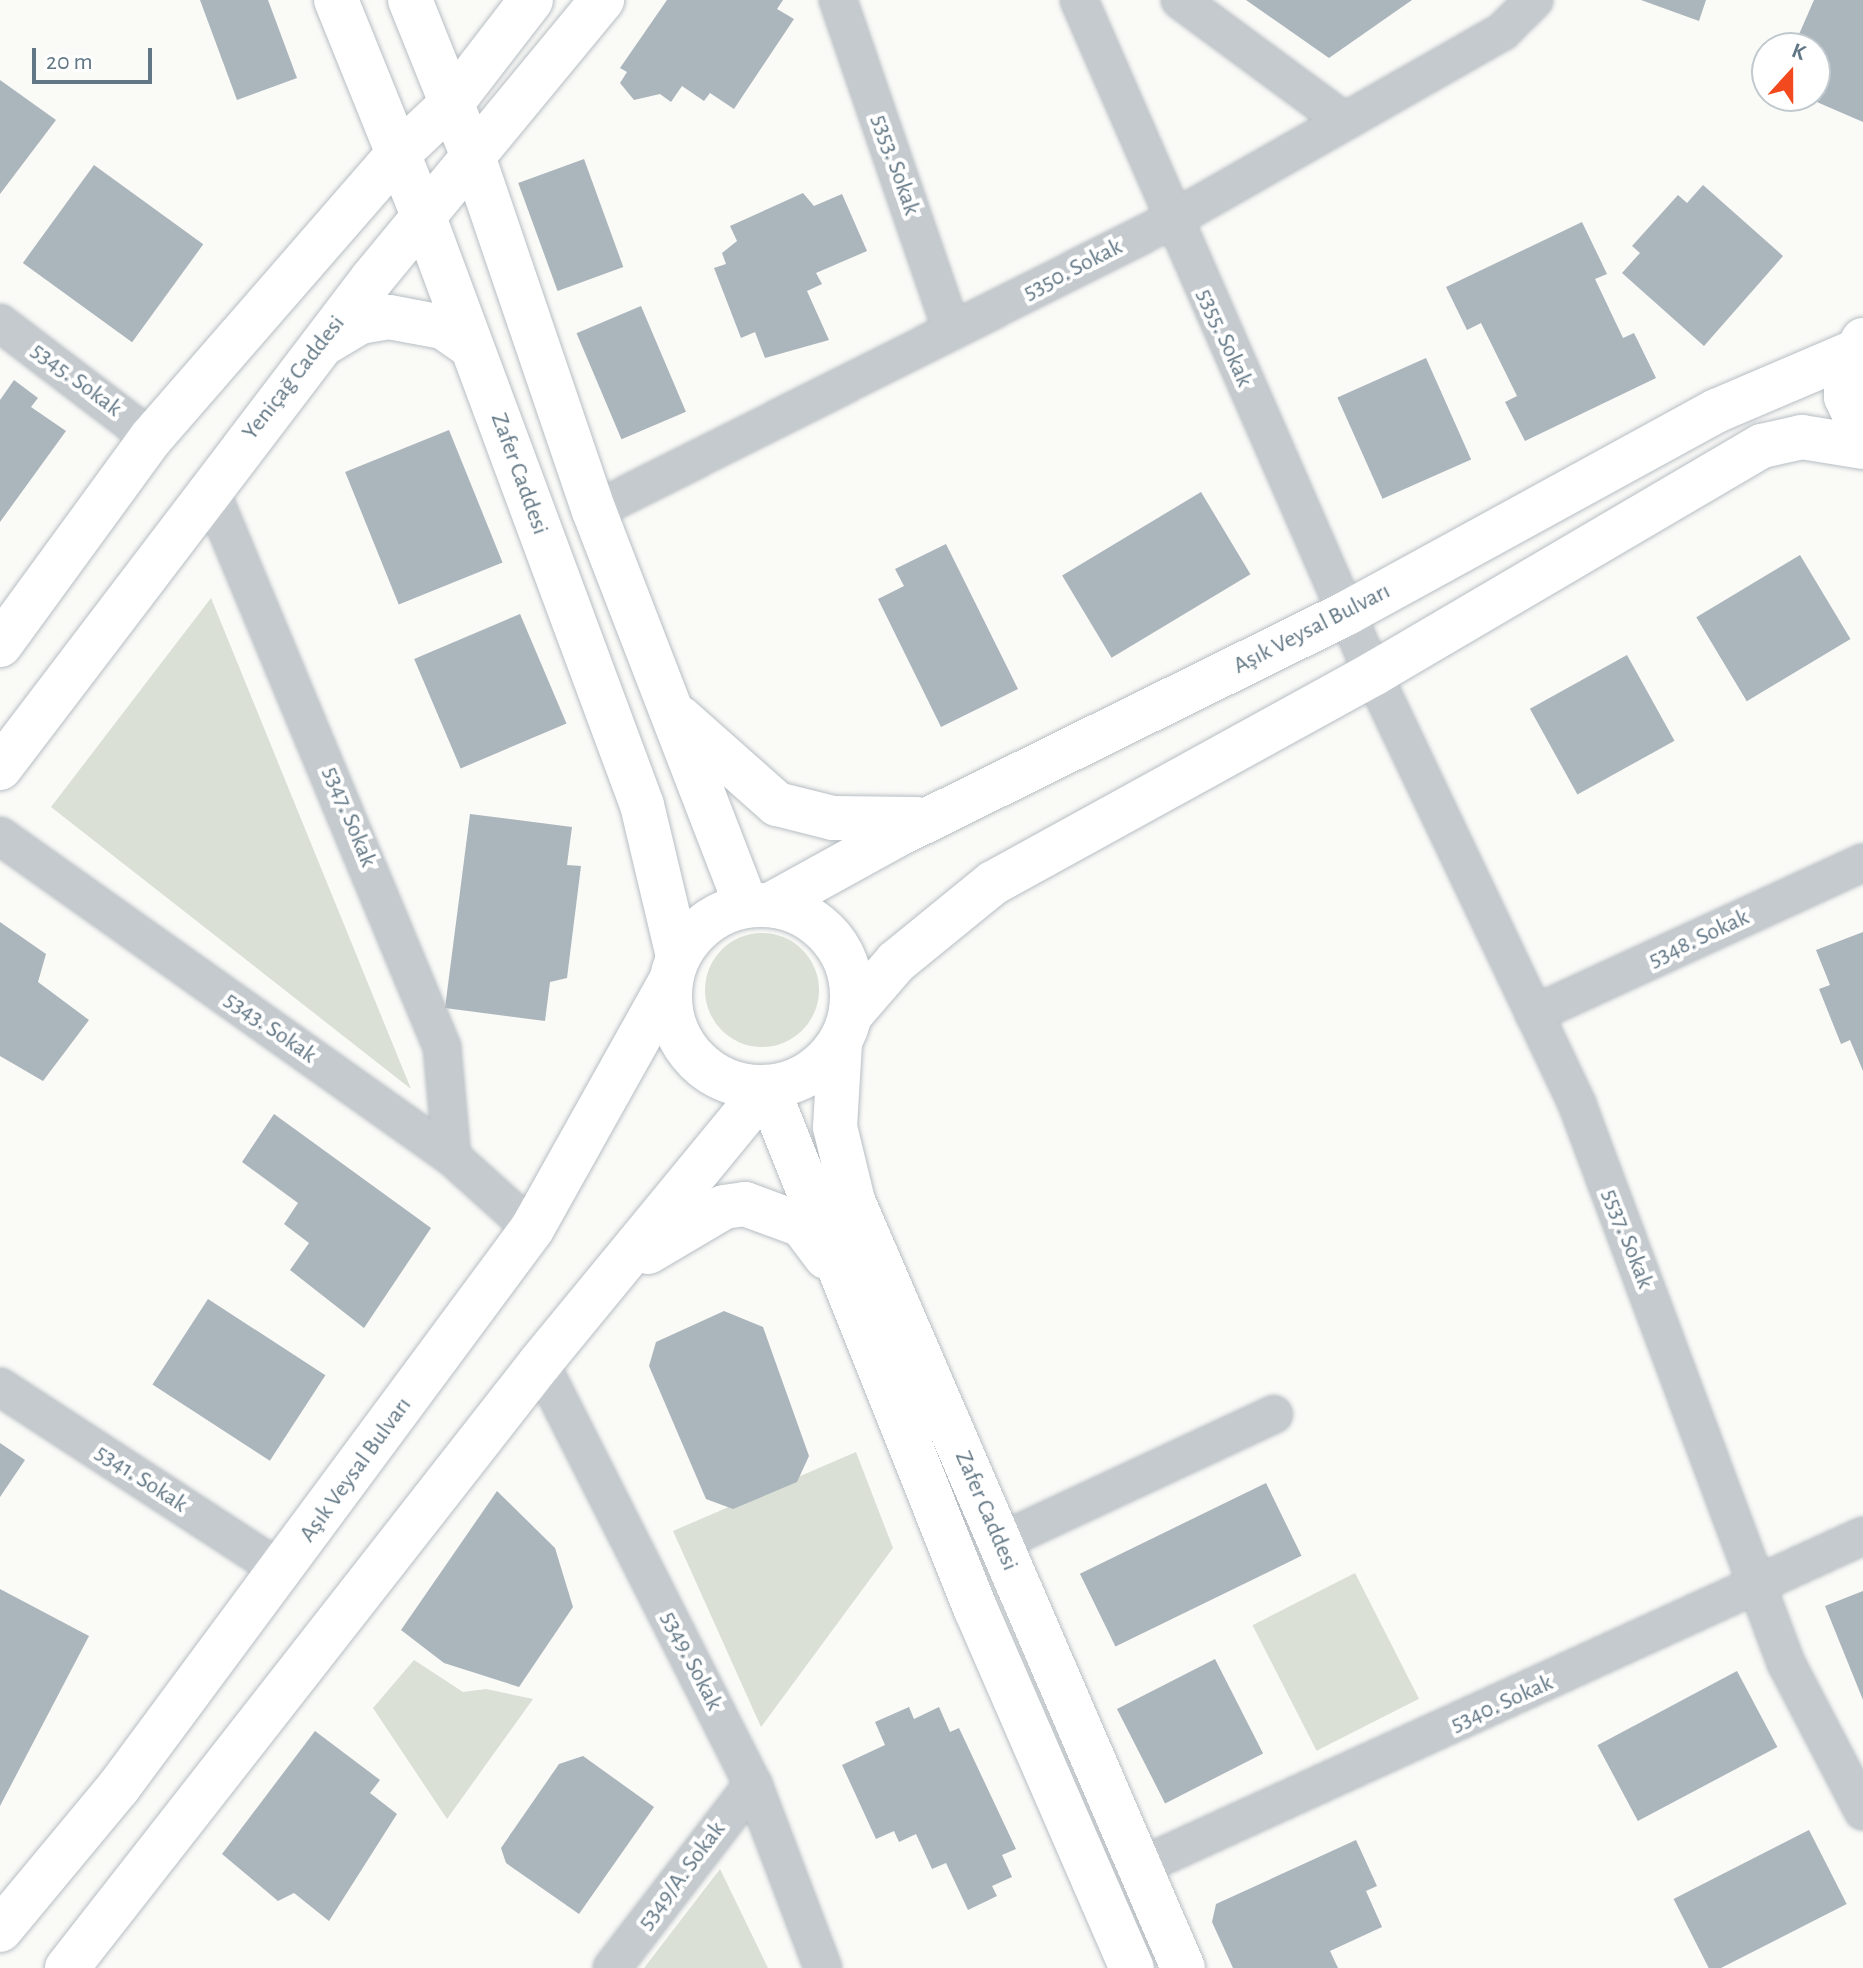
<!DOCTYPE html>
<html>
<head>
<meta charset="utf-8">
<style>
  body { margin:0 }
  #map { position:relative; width:1863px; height:1968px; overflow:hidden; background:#fafaf7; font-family:"Alegreya Sans",sans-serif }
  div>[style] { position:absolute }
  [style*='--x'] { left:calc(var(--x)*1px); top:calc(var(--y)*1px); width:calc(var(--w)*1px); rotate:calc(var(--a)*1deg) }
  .green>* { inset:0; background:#dae0d6; transform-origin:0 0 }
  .round { border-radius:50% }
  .building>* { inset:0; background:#abb5bc; transform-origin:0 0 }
  .roads { filter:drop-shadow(0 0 2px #b7bec3) drop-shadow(0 0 2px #b7bec3) }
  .street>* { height:36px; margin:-18px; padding:0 18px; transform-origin:18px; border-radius:18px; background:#c5cace }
  .secondary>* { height:44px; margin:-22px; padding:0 22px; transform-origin:22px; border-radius:22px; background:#fff }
  .secondary>.ring { margin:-22px; padding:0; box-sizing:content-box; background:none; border:44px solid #fff; border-radius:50% }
  span { translate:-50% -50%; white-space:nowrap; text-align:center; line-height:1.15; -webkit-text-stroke:8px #fff; paint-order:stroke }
  .street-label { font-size:24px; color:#627785 }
  .north { position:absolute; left:1751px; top:32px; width:80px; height:80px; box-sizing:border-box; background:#fff; border:2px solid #c0c9ce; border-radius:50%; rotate:21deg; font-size:22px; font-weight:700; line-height:32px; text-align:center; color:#627785 }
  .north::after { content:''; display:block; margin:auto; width:28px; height:36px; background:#f2491f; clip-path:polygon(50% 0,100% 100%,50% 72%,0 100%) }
  .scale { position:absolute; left:32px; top:48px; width:120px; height:36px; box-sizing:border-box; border:4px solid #627785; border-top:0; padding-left:10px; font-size:24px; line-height:28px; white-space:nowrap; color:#627785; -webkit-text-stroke:6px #fff; paint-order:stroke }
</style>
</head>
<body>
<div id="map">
  <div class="green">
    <i style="clip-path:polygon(211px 598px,411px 1089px,51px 807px)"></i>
    <i class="round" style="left:705px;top:933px;width:114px;height:114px"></i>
    <i style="clip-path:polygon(856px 1452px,893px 1548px,761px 1727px,673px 1531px)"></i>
    <i style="left:1355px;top:1573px;width:141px;height:115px;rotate:63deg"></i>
    <i style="clip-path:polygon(414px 1660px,463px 1692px,486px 1689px,533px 1699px,447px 1819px,373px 1708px)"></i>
    <i style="clip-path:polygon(720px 1869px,768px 1968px,644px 1968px)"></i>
  </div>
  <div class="building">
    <i style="clip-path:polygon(200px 0,268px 0,297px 78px,237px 100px)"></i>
    <i style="clip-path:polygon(667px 0,783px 0,777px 9px,794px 19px,734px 109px,710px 93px,704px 101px,682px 86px,671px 102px,660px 94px,634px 100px,620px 83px,627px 72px,620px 68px)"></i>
    <i style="clip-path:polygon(1246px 0,1412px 0,1329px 58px)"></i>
    <i style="clip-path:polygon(1641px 0,1706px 0,1699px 21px)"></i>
    <i style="clip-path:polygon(1814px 0,1863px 0,1863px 122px,1803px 96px,1815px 96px,1815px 48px,1793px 48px)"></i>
    <i style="clip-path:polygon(0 80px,56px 120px,0 194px)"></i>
    <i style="left:584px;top:159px;width:115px;height:70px;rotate:70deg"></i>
    <i style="left:94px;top:165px;width:135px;height:121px;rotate:36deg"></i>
    <i style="clip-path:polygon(1703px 185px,1783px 256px,1704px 346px,1622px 273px,1640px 253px,1632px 246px,1678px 195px,1687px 203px)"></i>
    <i style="clip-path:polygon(803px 193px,814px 206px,842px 194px,867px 251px,816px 273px,822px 284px,807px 291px,829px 340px,765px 358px,755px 332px,741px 338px,714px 268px,726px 264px,722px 253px,737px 241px,730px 226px)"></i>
    <i style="clip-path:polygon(1582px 222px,1607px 274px,1595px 279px,1623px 338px,1634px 333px,1656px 378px,1525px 441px,1505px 402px,1517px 396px,1481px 323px,1467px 330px,1446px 287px)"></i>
    <i style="left:641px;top:306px;width:115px;height:70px;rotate:67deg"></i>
    <i style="left:1426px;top:358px;width:111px;height:97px;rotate:66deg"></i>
    <i style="clip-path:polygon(14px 380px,38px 398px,31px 407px,66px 431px,0 522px,0 400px)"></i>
    <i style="left:449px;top:430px;width:143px;height:112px;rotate:68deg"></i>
    <i style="left:1201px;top:492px;width:96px;height:162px;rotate:59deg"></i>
    <i style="clip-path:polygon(946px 544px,1018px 689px,941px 727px,878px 599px,904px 586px,895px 569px)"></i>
    <i style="left:1800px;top:555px;width:98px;height:121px;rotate:59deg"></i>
    <i style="left:520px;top:614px;width:119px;height:115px;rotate:67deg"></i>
    <i style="left:1627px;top:655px;width:98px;height:111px;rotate:61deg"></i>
    <i style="clip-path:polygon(470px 814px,572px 827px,567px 865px,581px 866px,567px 978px,550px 982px,545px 1021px,445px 1008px)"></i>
    <i style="clip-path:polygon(0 922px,46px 954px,38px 982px,89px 1020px,43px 1081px,0 1056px)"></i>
    <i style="clip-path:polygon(1863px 932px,1863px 1071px,1850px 1040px,1841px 1044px,1819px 989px,1830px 985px,1816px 950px)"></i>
    <i style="clip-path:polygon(274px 1114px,431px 1228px,364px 1328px,290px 1270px,309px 1243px,284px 1224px,298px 1203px,242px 1162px)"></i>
    <i style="left:208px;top:1299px;width:140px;height:102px;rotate:33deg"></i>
    <i style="clip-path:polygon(724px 1311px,763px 1327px,809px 1456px,797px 1482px,733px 1509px,706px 1499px,649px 1366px,656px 1342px)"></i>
    <i style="clip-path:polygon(0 1443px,25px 1460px,0 1497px)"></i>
    <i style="left:1266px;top:1483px;width:81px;height:207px;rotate:64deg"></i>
    <i style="clip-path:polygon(497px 1491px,555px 1548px,573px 1607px,519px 1687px,444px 1663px,401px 1630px)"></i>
    <i style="clip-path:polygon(0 1589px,89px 1636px,0 1806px)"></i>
    <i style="clip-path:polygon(1863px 1591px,1863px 1700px,1825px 1606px)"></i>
    <i style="left:1215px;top:1659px;width:106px;height:110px;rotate:63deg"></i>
    <i style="left:1737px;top:1671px;width:86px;height:158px;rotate:62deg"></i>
    <i style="clip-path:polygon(909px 1707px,914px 1719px,939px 1707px,950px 1732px,959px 1728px,1016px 1849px,1002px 1855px,1012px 1877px,992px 1886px,997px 1896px,968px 1910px,946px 1863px,932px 1869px,916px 1834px,899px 1842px,894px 1831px,876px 1839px,842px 1765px,885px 1745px,875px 1722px)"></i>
    <i style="clip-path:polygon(315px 1731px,380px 1780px,370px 1793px,397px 1814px,329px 1921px,294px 1893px,278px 1901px,222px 1854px)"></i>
    <i style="clip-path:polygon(583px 1756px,654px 1807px,579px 1914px,506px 1863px,501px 1848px,559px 1764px)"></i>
    <i style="left:1809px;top:1830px;width:83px;height:152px;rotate:63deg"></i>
    <i style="clip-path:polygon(1356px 1840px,1377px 1886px,1366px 1891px,1382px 1927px,1330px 1951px,1338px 1968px,1233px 1968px,1212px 1922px,1216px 1904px)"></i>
  </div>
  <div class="roads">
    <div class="street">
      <i style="--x:838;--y:0;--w:350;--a:71"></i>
      <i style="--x:1079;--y:0;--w:735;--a:66.43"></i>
      <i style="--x:1373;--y:674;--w:476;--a:64.6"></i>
      <i style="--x:1577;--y:1104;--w:597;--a:69.5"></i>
      <i style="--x:1786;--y:1663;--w:167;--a:62.5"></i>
      <i style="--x:1180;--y:0;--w:204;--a:36.4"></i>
      <i style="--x:0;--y:323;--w:190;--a:37.3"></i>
      <i style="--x:209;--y:487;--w:607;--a:67.41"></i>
      <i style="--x:442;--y:1047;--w:110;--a:84.8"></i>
      <i style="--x:594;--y:511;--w:647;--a:-26.72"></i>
      <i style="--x:1172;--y:220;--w:381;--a:-29.7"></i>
      <i style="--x:1503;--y:31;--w:44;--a:-45"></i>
      <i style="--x:0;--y:836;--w:554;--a:35.38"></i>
      <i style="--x:452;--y:1157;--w:108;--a:42"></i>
      <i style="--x:1534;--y:1014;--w:362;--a:-24.7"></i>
      <i style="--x:540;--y:1363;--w:472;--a:63.2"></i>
      <i style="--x:753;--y:1784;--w:197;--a:69.2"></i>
      <i style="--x:0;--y:1387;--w:337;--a:33.1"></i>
      <i style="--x:1000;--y:1542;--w:302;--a:-25"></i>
      <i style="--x:1139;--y:1867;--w:796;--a:-24.57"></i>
      <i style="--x:612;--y:1968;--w:232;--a:-52.5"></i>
    </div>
    <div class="secondary">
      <i style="--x:336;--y:0;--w:237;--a:68"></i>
      <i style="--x:425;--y:220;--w:624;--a:69.65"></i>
      <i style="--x:642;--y:805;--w:155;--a:76.6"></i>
      <i style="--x:410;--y:0;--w:171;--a:68.1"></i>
      <i style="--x:474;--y:159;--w:372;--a:71.2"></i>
      <i style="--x:594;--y:511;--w:422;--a:68.9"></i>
      <i style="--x:1863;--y:340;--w:38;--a:117"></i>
      <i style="--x:1846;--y:374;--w:23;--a:90"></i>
      <i style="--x:1846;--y:397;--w:40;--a:65"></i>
      <i style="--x:325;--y:343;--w:41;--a:-31"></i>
      <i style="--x:360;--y:322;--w:29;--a:-10"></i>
      <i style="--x:389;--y:317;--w:55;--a:10.5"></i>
      <i style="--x:443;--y:327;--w:35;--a:35"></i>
      <i style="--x:0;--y:645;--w:256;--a:-53.9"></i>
      <i style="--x:151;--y:438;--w:375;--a:-49"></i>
      <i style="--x:397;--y:155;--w:74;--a:-43.4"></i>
      <i style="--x:451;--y:104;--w:131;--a:-52.4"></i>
      <i style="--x:680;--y:718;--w:130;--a:41.6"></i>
      <i style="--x:777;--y:804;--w:58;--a:14"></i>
      <i style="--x:833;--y:818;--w:84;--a:0.7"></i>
      <i style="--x:0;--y:768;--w:614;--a:-52.74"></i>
      <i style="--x:372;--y:279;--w:362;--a:-50.5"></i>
      <i class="ring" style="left:670px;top:905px;width:138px;height:138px"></i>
      <i style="--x:770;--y:905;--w:143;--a:-28.9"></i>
      <i style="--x:895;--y:836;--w:504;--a:-26.26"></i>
      <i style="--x:1347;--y:613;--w:421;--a:-28.7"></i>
      <i style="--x:1716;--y:411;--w:150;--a:-23.1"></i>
      <i style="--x:851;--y:1014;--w:69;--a:-49.1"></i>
      <i style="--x:896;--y:962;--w:125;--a:-39.2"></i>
      <i style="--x:993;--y:883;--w:434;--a:-28.8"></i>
      <i style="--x:1373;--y:674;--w:451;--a:-30.4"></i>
      <i style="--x:1762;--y:446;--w:41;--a:-12.7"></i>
      <i style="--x:1802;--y:437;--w:62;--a:9.3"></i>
      <i style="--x:840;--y:1043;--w:84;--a:93.4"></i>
      <i style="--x:835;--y:1127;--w:76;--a:76.3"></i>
      <i style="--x:853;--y:1201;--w:835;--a:66.72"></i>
      <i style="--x:648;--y:1252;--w:88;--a:-30.6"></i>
      <i style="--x:724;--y:1207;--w:21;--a:-8"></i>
      <i style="--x:745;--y:1204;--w:61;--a:20.2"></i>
      <i style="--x:802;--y:1225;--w:40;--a:53"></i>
      <i style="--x:0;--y:1930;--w:185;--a:-50.3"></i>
      <i style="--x:118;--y:1788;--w:696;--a:-53.48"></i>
      <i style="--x:532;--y:1229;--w:283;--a:-60.8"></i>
      <i style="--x:67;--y:1968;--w:768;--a:-51.98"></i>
      <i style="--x:540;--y:1363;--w:357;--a:-50.6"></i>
      <i style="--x:767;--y:1087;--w:563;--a:68.22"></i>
      <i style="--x:976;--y:1610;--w:391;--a:66.5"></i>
    </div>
  </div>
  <div class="street-label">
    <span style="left:895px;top:165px;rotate:71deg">5353. Sokak</span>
    <span style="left:1073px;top:270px;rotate:-27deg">5350. Sokak</span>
    <span style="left:1224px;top:338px;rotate:66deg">5355. Sokak</span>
    <span style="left:294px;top:378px;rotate:-52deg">Yeniçağ Caddesi</span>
    <span style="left:76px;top:380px;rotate:37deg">5345. Sokak</span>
    <span style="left:519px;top:474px;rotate:70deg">Zafer Caddesi</span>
    <span style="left:1312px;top:629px;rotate:-27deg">Aşık Veysal Bulvarı</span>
    <span style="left:349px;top:817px;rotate:68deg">5347. Sokak</span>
    <span style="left:1699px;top:939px;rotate:-25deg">5348. Sokak</span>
    <span style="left:270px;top:1028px;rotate:35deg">5343. Sokak</span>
    <span style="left:1627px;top:1239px;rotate:69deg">5537. Sokak</span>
    <span style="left:356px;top:1470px;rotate:-54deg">Aşık Veysal Bulvarı</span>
    <span style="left:141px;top:1479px;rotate:33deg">5341. Sokak</span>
    <span style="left:986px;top:1511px;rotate:67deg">Zafer Caddesi</span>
    <span style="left:691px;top:1661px;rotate:63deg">5349. Sokak</span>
    <span style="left:1502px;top:1704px;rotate:-24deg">5340. Sokak</span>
    <span style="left:682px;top:1876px;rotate:-53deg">5349/A. Sokak</span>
  </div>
  <div class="north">K</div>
  <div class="scale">20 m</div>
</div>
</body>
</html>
